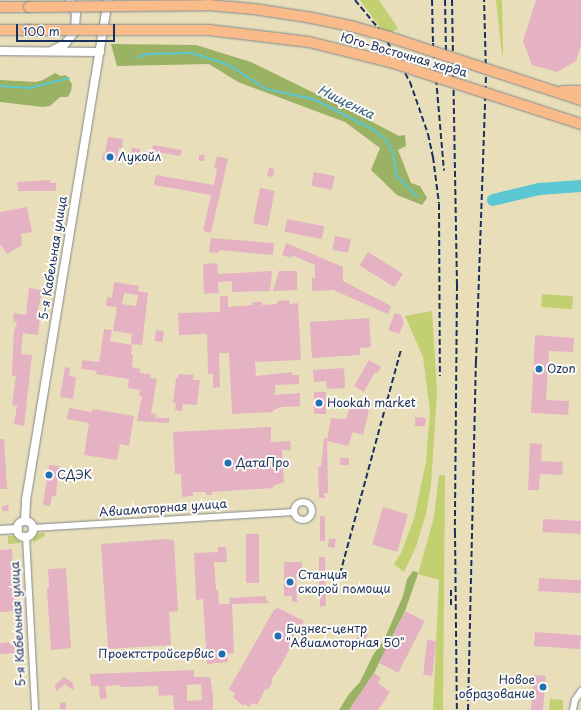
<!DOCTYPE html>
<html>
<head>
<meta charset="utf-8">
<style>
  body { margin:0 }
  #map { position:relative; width:581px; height:710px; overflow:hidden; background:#e8dfba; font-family:"Playpen Sans",sans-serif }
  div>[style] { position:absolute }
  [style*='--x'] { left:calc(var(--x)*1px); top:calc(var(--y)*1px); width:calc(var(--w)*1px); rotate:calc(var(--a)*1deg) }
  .green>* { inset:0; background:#c2d072; transform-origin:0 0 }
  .forest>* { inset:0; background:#99b264 }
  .stream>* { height:2px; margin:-1px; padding:0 1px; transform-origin:1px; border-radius:1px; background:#5bc7d2 }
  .river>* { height:12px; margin:-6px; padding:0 6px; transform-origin:6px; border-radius:6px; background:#5bc7d2 }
  .building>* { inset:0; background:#e4b2c2; transform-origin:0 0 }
  .roads { filter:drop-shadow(0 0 1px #82878c) drop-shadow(0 0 1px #82878c) }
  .minor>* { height:6px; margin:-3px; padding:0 3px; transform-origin:3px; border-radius:3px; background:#fff }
  .minor>.ring { margin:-3px; padding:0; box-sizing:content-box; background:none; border:6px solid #fff; border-radius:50% }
  .tertiary>* { height:8px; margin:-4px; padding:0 4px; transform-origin:4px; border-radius:4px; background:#fff }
  .tertiary>.ring { margin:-4px; padding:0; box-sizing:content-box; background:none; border:8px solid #fff; border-radius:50% }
  .primary>* { height:10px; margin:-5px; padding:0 5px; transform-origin:5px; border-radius:5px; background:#fabb8b }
  .rail>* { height:2px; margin-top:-1px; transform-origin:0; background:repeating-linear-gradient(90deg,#1b2f5e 0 6px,transparent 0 9px) }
  .bridges { filter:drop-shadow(0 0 1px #82878c) drop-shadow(0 0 1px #82878c) }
  .primary-bridge>* { height:10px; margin:-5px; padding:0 5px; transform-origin:5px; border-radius:5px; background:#fabb8b }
  .dots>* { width:11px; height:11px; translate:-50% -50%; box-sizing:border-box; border:2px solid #fdfcf7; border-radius:50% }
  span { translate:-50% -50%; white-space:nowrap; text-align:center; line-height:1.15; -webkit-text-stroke:4px #fdfcf7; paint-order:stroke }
  .street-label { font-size:12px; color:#1b2f5e }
  .poi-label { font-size:12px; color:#1b2f5e }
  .left { translate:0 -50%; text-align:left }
  .right { translate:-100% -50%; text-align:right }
  .water-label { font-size:13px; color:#2e5d81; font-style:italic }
  .scale { position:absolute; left:16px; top:24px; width:99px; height:18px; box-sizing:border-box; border:2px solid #1b2f5e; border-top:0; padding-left:5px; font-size:12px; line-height:14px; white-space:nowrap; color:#1b2f5e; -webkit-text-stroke:3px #fdfcf7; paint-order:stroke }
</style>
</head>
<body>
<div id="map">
  <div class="green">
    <i style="clip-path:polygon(360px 0,379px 0,398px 28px,391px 33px,384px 33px)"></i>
    <i style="clip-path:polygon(496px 0,502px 0,503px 54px,502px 55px)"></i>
    <i style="left:542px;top:294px;width:31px;height:13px;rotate:4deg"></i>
    <i style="clip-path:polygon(432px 311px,437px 392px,431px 485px,426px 514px,416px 547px,404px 572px,394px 564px,401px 553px,414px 519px,426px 462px,430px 411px,423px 357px,405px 316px)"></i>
    <i style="clip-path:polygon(439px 475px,445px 475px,443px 710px,433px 710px,439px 580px,418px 574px,434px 517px)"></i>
    <i style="clip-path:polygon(44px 532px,45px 536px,33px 543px,34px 535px)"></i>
    <i style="clip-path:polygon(8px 536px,15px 536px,21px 543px,8px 544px)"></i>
    <i style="clip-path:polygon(550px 699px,563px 700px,563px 710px,549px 710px)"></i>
  </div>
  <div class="forest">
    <i style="clip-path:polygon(111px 44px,196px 45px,251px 62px,355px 113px,399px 136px,405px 135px,406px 146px,398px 150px,411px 183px,420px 186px,427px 198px,422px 205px,397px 195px,371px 170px,380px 148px,345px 122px,238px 82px,209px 64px,117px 66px)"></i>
    <i style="clip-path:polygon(55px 73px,61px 76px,66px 75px,72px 84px,71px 91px,68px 97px,60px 97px,50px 106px,43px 107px,0 102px,0 80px,36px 82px,43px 80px)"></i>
    <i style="clip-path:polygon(413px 571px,417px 572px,418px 574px,405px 611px,374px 673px,349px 710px,339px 710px,349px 694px,360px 682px,373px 655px,384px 640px,403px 596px,407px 579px)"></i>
  </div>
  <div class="stream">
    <i style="--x:138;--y:57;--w:9;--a:-18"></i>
    <i style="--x:147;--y:54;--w:45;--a:-1.3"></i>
    <i style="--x:192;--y:53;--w:39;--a:18"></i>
    <i style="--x:229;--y:65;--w:44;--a:33"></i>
    <i style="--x:266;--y:89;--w:48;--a:12"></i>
    <i style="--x:313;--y:99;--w:68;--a:26.9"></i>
    <i style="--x:374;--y:130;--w:13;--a:39"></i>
    <i style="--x:384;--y:138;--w:14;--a:56"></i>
    <i style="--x:392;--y:150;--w:26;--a:79"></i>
    <i style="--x:397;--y:176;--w:29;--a:46"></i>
    <i style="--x:0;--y:86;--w:30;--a:4"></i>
    <i style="--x:30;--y:88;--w:40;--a:-14.4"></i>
  </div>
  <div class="river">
    <i style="--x:493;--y:200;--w:47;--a:-13.4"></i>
    <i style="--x:539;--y:189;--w:42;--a:-4.1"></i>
  </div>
  <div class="building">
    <i style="clip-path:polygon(536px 0,581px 0,581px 45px,576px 61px,557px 72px,532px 65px,523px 41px)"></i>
    <i style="clip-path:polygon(108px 137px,123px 139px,122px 148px,119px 148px,117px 162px,102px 160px,103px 153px,105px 153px)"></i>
    <i style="left:153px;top:145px;width:29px;height:6px;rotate:10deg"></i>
    <i style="left:132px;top:148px;width:8px;height:16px;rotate:7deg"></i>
    <i style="clip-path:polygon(199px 155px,205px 155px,204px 161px,199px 161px)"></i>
    <i style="clip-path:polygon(217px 156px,228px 159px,211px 233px,203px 231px,211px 195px,154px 185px,156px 175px,214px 185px,217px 169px,214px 168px)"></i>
    <i style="clip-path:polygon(269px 168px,274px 169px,273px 177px,267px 176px)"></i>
    <i style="left:314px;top:172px;width:21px;height:14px;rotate:11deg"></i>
    <i style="clip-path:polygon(50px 180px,50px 183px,56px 183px,56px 191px,18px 191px,17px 182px)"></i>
    <i style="left:260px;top:188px;width:15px;height:36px;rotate:11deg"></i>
    <i style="clip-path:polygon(27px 207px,32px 232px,21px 234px,22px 245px,7px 254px,0 244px,0 212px)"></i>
    <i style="left:287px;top:219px;width:38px;height:13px;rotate:11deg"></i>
    <i style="left:335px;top:236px;width:16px;height:14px;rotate:11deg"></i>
    <i style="clip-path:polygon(211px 238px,274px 243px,273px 255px,219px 250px,218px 253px,209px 252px)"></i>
    <i style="clip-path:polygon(286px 243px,343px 267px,343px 281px,391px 306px,388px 314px,333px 290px,312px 291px,312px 278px,315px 278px,315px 265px,292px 255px,291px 258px,282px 255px)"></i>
    <i style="left:368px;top:252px;width:41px;height:16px;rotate:32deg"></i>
    <i style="clip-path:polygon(217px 263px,218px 274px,272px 271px,270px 291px,232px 292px,232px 281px,218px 282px,219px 293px,204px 294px,203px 264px)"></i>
    <i style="clip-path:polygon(279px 271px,297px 271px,297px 290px,273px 291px)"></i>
    <i style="clip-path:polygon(evenodd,114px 282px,139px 286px,138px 291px,148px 293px,142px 345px,131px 344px,132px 334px,113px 331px,117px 307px,106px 306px,107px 297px,112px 298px,114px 282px,124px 293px,138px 295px,136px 306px,122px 304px,124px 293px)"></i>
    <i style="clip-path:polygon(29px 288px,43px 290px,36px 316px,40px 317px,38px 335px,23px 333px,21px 354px,32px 355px,24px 426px,14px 424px,17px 406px,12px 405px,16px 376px,12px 376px,13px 350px,14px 331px,17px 322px,13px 321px,14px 313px,26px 315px)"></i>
    <i style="clip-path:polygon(220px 296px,228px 296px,228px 307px,253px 305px,252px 302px,262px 302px,262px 305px,277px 304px,277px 301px,289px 300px,290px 304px,298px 303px,301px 360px,255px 362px,256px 376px,292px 372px,292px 375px,299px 375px,299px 384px,275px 385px,275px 395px,300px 393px,300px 406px,282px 407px,273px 410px,273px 412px,232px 414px,229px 353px,219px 353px,220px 387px,213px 388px,213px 374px,208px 374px,207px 334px,179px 335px,178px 313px,220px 312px)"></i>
    <i style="clip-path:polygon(395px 313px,401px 315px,404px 323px,399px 334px,388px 330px)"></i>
    <i style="clip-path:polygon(369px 318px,371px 347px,360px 348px,360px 355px,312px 358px,310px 322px)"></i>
    <i style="clip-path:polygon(104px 329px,112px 330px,110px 341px,132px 345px,131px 355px,133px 355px,132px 367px,140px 369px,140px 373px,151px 374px,150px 378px,157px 379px,151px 413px,156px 414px,155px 418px,169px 418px,169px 423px,137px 421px,142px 397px,139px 396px,140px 390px,128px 388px,129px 379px,96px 374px,97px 371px,81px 369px,82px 360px,99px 362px)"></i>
    <i style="left:156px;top:330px;width:8px;height:11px;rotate:7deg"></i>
    <i style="clip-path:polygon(535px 335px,574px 338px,573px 352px,549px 351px,546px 400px,569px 401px,568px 415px,531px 413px)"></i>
    <i style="clip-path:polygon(369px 360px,381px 367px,377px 373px,375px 372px,364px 392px,354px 386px)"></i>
    <i style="clip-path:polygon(65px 367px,70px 368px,69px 376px,76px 377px,73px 399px,60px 397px)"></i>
    <i style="clip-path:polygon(344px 368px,345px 388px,327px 389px,326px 381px,314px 382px,313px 370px)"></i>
    <i style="clip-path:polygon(179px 374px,194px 375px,193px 380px,200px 380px,197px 405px,183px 404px,182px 411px,175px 410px,176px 403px,173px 403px,176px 378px,178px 378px)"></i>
    <i style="left:314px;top:392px;width:12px;height:22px"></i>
    <i style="clip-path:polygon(352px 400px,368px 405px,367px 411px,369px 411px,363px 435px,353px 432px,348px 446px,327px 441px,331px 418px,346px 419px)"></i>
    <i style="clip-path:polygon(69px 408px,92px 412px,92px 409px,134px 416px,129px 446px,120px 444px,117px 460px,84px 455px,89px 423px,67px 419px)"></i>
    <i style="clip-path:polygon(415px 417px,426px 418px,425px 426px,415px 426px)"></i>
    <i style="clip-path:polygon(271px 427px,271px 442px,290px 441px,291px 450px,282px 450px,284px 482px,273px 486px,273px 488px,212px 492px,212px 495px,206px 495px,206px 492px,193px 492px,193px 496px,182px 497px,181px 474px,175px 474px,173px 432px)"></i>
    <i style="clip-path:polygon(324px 438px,327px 438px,328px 493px,324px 493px,325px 498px,319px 498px,318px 467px,321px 467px)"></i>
    <i style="clip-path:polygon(0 439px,4px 439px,7px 489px,0 489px)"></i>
    <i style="clip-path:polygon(530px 443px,542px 444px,541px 461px,563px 462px,562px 475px,540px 474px,539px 490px,528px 490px)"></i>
    <i style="left:340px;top:458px;width:9px;height:7px"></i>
    <i style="clip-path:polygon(49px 465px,60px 466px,59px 469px,61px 470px,61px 476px,58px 475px,56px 496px,52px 496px,50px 506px,43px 505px)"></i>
    <i style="clip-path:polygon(8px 505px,9px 511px,2px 511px,2px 506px)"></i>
    <i style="left:383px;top:507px;width:26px;height:39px;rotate:16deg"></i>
    <i style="left:320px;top:516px;width:5px;height:25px"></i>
    <i style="left:543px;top:519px;width:38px;height:13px;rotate:3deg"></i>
    <i style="left:246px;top:534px;width:13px;height:49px"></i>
    <i style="left:329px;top:538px;width:7px;height:9px;rotate:8deg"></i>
    <i style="clip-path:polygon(164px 539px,174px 540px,178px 611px,169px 612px,171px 645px,108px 649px,101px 544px)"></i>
    <i style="clip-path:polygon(218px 547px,226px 547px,227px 562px,214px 562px,216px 590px,218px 590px,219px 604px,230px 604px,229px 598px,266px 596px,266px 600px,270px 603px,232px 604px,234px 653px,227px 654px,228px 662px,207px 664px,203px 599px,196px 600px,194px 553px,218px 552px)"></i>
    <i style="clip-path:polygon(12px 549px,16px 611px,0 612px,0 550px)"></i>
    <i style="clip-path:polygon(319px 557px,325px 557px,326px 606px,320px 607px,320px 597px,319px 597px)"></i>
    <i style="clip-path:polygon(284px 562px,302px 562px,302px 574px,296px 574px,297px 602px,292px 602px,292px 596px,284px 596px)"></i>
    <i style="clip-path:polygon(66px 568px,71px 648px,51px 650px,47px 589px,49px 588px,48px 569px)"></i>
    <i style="left:539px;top:578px;width:42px;height:13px;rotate:3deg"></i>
    <i style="clip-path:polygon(278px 608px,304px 621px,280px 667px,271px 680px,273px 681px,268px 690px,266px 688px,257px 705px,252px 703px,250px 707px,244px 704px,243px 706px,233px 697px,235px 693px,229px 689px,274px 610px)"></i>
    <i style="left:405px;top:611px;width:22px;height:58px;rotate:27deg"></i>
    <i style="clip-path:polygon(361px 630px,368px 633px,365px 640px,368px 642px,366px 647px,355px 642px)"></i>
    <i style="left:535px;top:632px;width:46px;height:14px;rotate:4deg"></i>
    <i style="left:427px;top:640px;width:9px;height:35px;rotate:6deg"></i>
    <i style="clip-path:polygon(9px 642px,10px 645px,15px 645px,15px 652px,19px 652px,19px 657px,13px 658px,13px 653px,0 654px,0 643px)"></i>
    <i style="clip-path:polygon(evenodd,194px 670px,194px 677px,210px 677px,213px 697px,213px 710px,174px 710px,173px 695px,159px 696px,158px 686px,120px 687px,120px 685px,105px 686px,107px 698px,100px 699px,99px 686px,91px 686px,90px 674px,194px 670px,201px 684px,202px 700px,187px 701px,187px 685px,201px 684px)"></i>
    <i style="clip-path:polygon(374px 673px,381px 678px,378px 683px,390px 692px,378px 710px,349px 710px)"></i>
    <i style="left:534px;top:675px;width:12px;height:35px;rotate:5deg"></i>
    <i style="clip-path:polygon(64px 677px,73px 683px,74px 691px,65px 684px,56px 692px,55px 685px)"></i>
    <i style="clip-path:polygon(66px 702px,66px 709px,60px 709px,60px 703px)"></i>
  </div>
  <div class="roads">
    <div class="minor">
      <i class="ring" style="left:294px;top:502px;width:12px;height:12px"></i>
      <i style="--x:33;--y:528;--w:261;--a:-3.5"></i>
      <i style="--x:26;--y:536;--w:174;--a:87"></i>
      <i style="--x:573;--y:710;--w:10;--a:-79"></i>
      <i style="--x:575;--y:700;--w:11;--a:-56"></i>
    </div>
    <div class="tertiary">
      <i style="--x:53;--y:50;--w:13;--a:-27"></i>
      <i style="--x:65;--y:44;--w:16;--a:-52"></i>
      <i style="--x:75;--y:31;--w:17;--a:-87"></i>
      <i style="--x:76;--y:14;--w:15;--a:-113"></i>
      <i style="--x:0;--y:51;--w:100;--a:0.6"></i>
      <i style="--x:25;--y:521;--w:21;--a:-87"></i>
      <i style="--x:26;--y:500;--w:507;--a:-80.69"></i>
      <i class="ring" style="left:17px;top:521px;width:8px;height:8px"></i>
      <i style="--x:0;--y:530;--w:18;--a:-3"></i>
    </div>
    <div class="primary">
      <i style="--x:0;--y:7;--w:29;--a:0"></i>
      <i style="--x:0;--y:30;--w:28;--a:0"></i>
    </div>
  </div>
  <div class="rail">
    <i style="--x:355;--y:0;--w:44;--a:50.5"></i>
    <i style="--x:383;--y:34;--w:55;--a:60.6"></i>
    <i style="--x:410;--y:82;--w:55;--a:70.9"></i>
    <i style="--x:428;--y:134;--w:24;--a:78"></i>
    <i style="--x:433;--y:157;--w:47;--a:82.7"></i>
    <i style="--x:439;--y:204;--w:172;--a:89.7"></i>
    <i style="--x:432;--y:0;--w:43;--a:88.7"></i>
    <i style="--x:433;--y:43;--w:128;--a:85.1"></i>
    <i style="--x:445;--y:0;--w:53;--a:88.9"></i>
    <i style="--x:452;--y:0;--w:285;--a:89"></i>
    <i style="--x:457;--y:285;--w:247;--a:90.5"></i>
    <i style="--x:455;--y:532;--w:178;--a:89.4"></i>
    <i style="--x:340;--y:574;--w:233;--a:-74.8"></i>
    <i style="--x:451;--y:605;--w:18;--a:-90"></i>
    <i style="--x:468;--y:710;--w:348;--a:-88.7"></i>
    <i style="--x:476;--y:362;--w:288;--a:-88"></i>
    <i style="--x:486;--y:74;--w:74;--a:-91.5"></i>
  </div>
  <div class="bridges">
    <div class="primary-bridge">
      <i style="--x:29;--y:7;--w:179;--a:-0.6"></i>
      <i style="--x:208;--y:5;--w:46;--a:5"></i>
      <i style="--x:254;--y:9;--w:54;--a:8.6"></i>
      <i style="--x:307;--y:17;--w:45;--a:11.6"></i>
      <i style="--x:351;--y:26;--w:40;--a:16"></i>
      <i style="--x:389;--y:37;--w:202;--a:18.2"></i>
      <i style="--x:28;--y:30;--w:181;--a:0"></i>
      <i style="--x:209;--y:30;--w:101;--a:6.8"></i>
      <i style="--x:309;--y:42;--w:83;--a:13.9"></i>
      <i style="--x:390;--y:62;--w:201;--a:18"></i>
      <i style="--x:563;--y:91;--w:18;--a:0"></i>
    </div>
  </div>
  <div class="dots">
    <i style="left:110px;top:157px;background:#1f6fb2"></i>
    <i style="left:539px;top:369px;background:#1f6fb2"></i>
    <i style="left:319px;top:403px;background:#1f6fb2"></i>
    <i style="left:228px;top:463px;background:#1f6fb2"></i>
    <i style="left:49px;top:475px;background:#1f6fb2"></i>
    <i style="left:290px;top:582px;background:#1f6fb2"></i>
    <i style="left:278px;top:636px;background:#1f6fb2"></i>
    <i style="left:222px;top:654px;background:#1f6fb2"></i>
    <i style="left:543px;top:687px;background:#1f6fb2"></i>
  </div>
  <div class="street-label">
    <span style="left:404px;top:55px;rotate:16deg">Юго-Восточная хорда</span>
    <span style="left:53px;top:258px;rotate:-81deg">5-я Кабельная улица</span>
    <span style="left:163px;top:508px;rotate:-4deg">Авиамоторная улица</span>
    <span style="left:18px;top:624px;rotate:-93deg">5-я Кабельная улица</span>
  </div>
  <div class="poi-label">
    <span class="left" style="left:118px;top:157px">Лукойл</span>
    <span class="left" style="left:547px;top:369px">Ozon</span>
    <span class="left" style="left:327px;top:403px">Hookah market</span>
    <span class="left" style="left:236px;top:463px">ДатаПро</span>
    <span class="left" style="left:57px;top:475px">СДЭК</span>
    <span class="left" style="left:298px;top:582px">Станция<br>скорой помощи</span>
    <span class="left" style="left:286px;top:636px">Бизнес-центр<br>"Авиамоторная 50"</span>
    <span class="right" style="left:214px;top:654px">Проектстройсервис</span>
    <span class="right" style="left:535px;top:687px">Новое<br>образование</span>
  </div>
  <div class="water-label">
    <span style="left:346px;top:102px;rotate:26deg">Нищенка</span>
  </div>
  <div class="scale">100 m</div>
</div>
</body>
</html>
